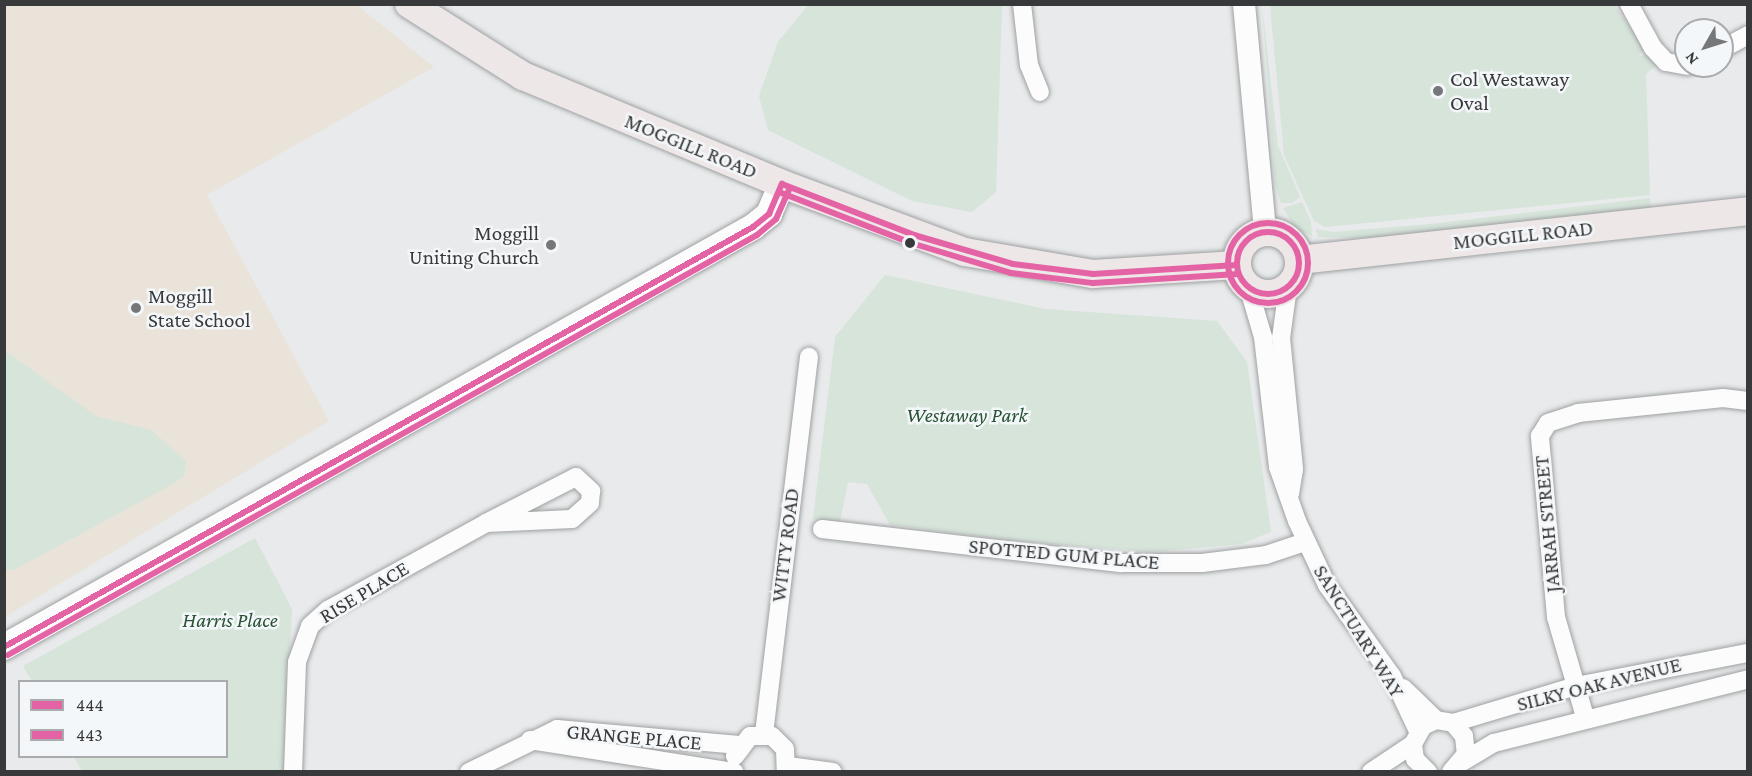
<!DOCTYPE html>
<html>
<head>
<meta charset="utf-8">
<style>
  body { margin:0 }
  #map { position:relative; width:1752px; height:776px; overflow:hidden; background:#e8eaeb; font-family:"Crimson Pro",serif }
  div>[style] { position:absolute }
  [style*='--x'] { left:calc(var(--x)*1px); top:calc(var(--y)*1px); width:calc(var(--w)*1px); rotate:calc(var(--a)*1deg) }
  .education>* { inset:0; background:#eae3d9 }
  .green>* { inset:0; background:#d6e4da }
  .roads { filter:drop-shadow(0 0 2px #9fa1a2) drop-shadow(0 0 2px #9fa1a2) }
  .minor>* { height:18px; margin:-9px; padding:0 9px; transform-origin:9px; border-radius:9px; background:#fcfcfc }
  .tertiary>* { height:22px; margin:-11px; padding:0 11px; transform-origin:11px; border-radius:11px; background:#fcfcfc }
  .secondary>* { height:26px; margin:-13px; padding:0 13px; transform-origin:13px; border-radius:13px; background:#fcfcfc }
  .primary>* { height:28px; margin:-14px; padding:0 14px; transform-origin:14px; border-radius:14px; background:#ede7e8 }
  .primary>.ring { margin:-14px; padding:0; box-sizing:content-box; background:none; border:28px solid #ede7e8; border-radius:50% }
  .bus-1>* { height:6px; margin:-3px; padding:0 3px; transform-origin:3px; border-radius:3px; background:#e463a4 }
  .bus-1>.ring { margin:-3px; padding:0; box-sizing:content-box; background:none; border:6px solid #e463a4; border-radius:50% }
  .bus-2>* { height:6px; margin:-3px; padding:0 3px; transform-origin:3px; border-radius:3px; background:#e463a4 }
  .bus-2>.ring { margin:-3px; padding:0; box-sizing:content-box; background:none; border:6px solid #e463a4; border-radius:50% }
  .dots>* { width:16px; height:16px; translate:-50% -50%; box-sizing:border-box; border:3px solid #f4f7f9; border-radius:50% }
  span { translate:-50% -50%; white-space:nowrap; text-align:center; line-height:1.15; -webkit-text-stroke:5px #f4f7f9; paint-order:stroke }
  .poi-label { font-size:21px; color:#38393a }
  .left { translate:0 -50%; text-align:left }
  .right { translate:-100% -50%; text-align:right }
  .street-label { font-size:21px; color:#38393a }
  .park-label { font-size:21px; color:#295334; font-style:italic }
  .frame { position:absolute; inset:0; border:6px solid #38393a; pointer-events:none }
  .legend { position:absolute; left:18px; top:680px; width:210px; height:78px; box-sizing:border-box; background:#f4f7f9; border:2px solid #a9abad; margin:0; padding:8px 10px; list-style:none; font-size:18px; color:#38393a }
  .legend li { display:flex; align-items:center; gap:12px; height:30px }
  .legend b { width:30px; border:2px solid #a9abad }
  .north { position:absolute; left:1674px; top:18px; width:60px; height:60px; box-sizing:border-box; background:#f4f7f9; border:2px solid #a9abad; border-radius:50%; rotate:231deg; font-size:16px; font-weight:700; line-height:24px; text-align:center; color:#38393a }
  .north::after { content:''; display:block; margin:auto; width:21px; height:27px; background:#767778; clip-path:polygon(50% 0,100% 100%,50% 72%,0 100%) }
</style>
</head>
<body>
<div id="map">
  <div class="education">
    <i style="clip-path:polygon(5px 5px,357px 5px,434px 67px,207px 195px,329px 421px,5px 617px)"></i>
  </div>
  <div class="green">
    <i style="clip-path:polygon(808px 5px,1002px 5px,996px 192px,972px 212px,912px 201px,768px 130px,759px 96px,778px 42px)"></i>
    <i style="clip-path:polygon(1262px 5px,1278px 146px,1300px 197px,1292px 203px,1281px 203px,1275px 185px)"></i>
    <i style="clip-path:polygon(1270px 5px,1614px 5px,1645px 48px,1638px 57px,1648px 54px,1657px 65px,1646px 74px,1650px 195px,1325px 227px,1314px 221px,1284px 155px)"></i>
    <i style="clip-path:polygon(1650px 198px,1651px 210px,1369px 238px,1318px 237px,1316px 229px,1334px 232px,1430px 224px)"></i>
    <i style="clip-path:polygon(1302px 202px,1311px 222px,1312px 236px,1296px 229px,1283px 208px)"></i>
    <i style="clip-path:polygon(885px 275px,1045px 309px,1217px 321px,1247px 362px,1271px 532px,1241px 544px,1152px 552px,1028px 542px,890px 525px,867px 484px,848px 482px,840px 522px,813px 519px,835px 337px)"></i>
    <i style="clip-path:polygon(4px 350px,96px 416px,151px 430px,186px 461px,184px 476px,173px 484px,14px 570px,4px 570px)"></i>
    <i style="clip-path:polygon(255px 538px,292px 609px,284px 771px,82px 771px,74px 757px,226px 756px,226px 682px,32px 681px,23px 666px)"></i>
  </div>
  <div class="roads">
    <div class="minor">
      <i style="--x:1022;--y:4;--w:61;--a:83.5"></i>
      <i style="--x:1029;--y:65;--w:29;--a:68"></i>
      <i style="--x:1629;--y:4;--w:50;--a:61.4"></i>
      <i style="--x:1653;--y:48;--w:19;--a:47"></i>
      <i style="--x:1666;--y:62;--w:22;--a:10"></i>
      <i style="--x:1722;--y:49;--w:30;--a:-28"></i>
      <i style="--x:1248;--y:286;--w:53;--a:73.6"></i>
      <i style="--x:1263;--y:337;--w:131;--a:83.4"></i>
      <i style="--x:1278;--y:467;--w:57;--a:70.6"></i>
      <i style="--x:1297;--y:521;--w:71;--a:64.9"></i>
      <i style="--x:1327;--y:585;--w:112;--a:54.5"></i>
      <i style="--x:1392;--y:676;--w:61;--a:64.7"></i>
      <i style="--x:1288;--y:287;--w:51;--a:97.8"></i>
      <i style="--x:1281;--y:338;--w:132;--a:84.3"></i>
      <i style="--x:1294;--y:469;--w:25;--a:99"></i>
      <i style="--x:576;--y:477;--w:21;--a:43"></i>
      <i style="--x:591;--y:491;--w:12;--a:95"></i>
      <i style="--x:590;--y:503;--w:24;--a:138"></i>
      <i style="--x:572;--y:519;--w:86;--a:177.3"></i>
      <i style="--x:486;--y:523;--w:101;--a:-27.1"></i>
      <i style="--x:822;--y:529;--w:302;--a:6.5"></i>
      <i style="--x:1122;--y:563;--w:80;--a:0"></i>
      <i style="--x:1202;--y:563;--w:64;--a:-7.1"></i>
      <i style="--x:1266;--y:555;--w:41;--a:-18.4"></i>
      <i style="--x:1403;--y:688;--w:46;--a:44.1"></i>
      <i style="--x:1585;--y:717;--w:104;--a:-106.2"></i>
      <i style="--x:1556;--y:617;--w:182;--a:-95.1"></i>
      <i style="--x:1540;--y:436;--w:15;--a:-58"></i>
      <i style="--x:1548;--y:423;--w:32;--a:-18"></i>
      <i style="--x:1578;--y:413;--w:146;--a:-5.9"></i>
      <i style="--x:1723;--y:398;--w:25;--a:7"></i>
      <i style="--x:1453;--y:723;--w:128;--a:-16.7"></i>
      <i style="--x:1576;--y:686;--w:175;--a:-10.9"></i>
      <i style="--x:764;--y:734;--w:380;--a:-83.2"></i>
      <i style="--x:530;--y:740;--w:207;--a:8.9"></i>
      <i style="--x:735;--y:756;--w:25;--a:-53"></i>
      <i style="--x:750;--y:736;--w:22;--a:0"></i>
      <i style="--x:772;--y:736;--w:18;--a:45"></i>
      <i style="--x:785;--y:749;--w:23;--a:88"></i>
      <i style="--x:1462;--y:762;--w:37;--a:-31"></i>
      <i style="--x:1494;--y:743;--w:262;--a:-14.1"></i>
      <i style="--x:788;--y:766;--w:45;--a:7.6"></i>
      <i style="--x:293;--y:772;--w:110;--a:-87.9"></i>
      <i style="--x:297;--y:662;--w:38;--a:-70"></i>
      <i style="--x:310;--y:626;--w:24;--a:-42"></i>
      <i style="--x:328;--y:610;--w:180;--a:-28.8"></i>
      <i style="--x:469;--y:772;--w:98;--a:-26"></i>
      <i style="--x:557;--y:729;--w:183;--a:5"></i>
      <i style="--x:1371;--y:772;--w:50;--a:-33.7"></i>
      <i style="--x:1428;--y:772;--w:18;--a:-135"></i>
      <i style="--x:1415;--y:759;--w:15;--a:-98"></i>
      <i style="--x:1413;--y:744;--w:21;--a:-61"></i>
      <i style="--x:1423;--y:726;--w:14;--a:-25"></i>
      <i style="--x:1436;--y:720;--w:17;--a:10"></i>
      <i style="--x:1453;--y:723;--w:17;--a:50"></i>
      <i style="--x:1464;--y:736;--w:18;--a:84"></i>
      <i style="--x:1466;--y:754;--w:23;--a:130"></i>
    </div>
    <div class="tertiary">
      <i style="--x:1244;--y:4;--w:229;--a:84.7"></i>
    </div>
    <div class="secondary">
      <i style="--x:4;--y:647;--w:859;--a:-29.28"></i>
      <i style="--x:753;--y:227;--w:21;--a:-39"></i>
      <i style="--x:769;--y:214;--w:33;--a:-67"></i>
    </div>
    <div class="primary">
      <i style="--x:409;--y:4;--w:135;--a:32.3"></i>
      <i style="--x:523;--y:76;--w:281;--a:22.6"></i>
      <i style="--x:782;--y:184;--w:195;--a:20.4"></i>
      <i style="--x:965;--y:252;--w:130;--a:9.8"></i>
      <i style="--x:1093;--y:274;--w:144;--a:-3.6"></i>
      <i class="ring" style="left:1237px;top:232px;width:34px;height:34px"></i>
      <i style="--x:1299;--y:260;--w:452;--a:-6.2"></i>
    </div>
  </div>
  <div class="bus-1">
    <i style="--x:782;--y:184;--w:142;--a:21.1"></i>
    <i style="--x:914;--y:235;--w:103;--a:16.3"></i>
    <i style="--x:1013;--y:264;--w:81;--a:7.1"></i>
    <i style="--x:1093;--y:274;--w:144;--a:-3.6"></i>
    <i class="ring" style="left:1237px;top:232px;width:56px;height:56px"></i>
    <i style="--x:4;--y:647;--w:859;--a:-29.28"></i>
    <i style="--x:753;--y:227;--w:21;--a:-39"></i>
    <i style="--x:769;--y:214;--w:33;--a:-67"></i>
  </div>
  <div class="bus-2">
    <i style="--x:779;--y:192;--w:142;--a:21.1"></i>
    <i style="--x:911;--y:243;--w:104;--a:16.7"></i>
    <i style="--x:1011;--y:273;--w:83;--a:7"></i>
    <i style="--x:1093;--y:283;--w:145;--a:-3.6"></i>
    <i class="ring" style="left:1228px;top:223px;width:74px;height:74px"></i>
    <i style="--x:8;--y:655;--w:859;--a:-29.28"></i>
    <i style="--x:757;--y:235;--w:25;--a:-40"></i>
    <i style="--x:776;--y:219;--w:34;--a:-66"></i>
  </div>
  <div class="dots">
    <i style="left:1438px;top:91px;background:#767778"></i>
    <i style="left:910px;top:243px;background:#38393a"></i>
    <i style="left:551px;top:245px;background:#767778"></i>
    <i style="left:136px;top:308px;background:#767778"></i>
  </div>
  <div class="poi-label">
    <span class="left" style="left:1450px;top:91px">Col Westaway<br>Oval</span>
    <span class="right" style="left:539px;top:245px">Moggill<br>Uniting Church</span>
    <span class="left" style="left:148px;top:308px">Moggill<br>State School</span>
  </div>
  <div class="street-label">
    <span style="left:691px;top:146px;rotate:22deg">MOGGILL ROAD</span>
    <span style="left:1523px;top:235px;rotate:-6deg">MOGGILL ROAD</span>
    <span style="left:1547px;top:524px;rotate:-95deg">JARRAH STREET</span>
    <span style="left:785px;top:545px;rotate:-83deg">WITTY ROAD</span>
    <span style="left:1064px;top:554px;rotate:5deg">SPOTTED GUM PLACE</span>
    <span style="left:364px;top:592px;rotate:-31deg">RISE PLACE</span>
    <span style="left:1359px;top:631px;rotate:58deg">SANCTUARY WAY</span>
    <span style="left:1599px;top:684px;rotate:-14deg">SILKY OAK AVENUE</span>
    <span style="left:634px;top:737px;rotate:5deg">GRANGE PLACE</span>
  </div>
  <div class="park-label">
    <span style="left:967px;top:415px">Westaway Park</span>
    <span style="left:230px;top:620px">Harris Place</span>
  </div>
  <div class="frame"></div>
  <ul class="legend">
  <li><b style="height:8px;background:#e463a4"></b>444</li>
  <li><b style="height:8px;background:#e463a4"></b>443</li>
  </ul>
  <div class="north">N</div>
</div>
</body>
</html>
